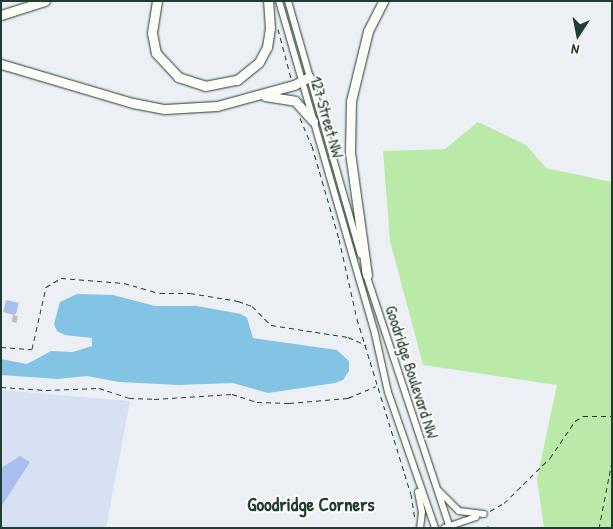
<!DOCTYPE html>
<html>
<head>
<meta charset="utf-8">
<style>
  body { margin:0 }
  #map { position:relative; width:613px; height:529px; overflow:hidden; background:#ecf0f5; font-family:"Patrick Hand",sans-serif }
  div>[style] { position:absolute }
  [style*='--x'] { left:calc(var(--x)*1px); top:calc(var(--y)*1px); width:calc(var(--w)*1px); rotate:calc(var(--a)*1deg) }
  .built>* { inset:0; background:#d8e1f3 }
  .green>* { inset:0; background:#bbeaa8 }
  .water>* { inset:0; background:#83c3e3 }
  .shadow>* { inset:0; background:#0003; transform-origin:0 0 }
  .building>* { inset:0; background:#a8beed; transform-origin:0 0 }
  .path>* { height:1px; margin-top:-0.5px; transform-origin:0; background:repeating-linear-gradient(90deg,#1f3d34 0 5px,transparent 0 9px) }
  .roads { filter:drop-shadow(0 0 1px #1f3d34) drop-shadow(0 0 1px #1f3d34) }
  .secondary>* { height:6px; margin:-3px; padding:0 3px; transform-origin:3px; border-radius:3px; background:#fdfcf7 }
  .highway>* { height:9px; margin:-4.5px; padding:0 4.5px; transform-origin:4.5px; border-radius:4.5px; background:#fdfcf7 }
  span { translate:-50% -50%; white-space:nowrap; text-align:center; line-height:1.15; -webkit-text-stroke:4px #fdfcf7; paint-order:stroke }
  .street-label { font-size:16px; color:#1f3d34 }
  .quarter-label { font-size:19px; color:#1f3d34; font-weight:700 }
  .frame { position:absolute; inset:0; border:2px solid #1f3d34; pointer-events:none }
  .north { position:absolute; left:553px; top:10px; width:50px; height:50px; -webkit-text-stroke:4px #fdfcf7; paint-order:stroke; rotate:191deg; font-size:14px; font-weight:700; line-height:20px; text-align:center; color:#1f3d34 }
  .north::after { content:''; display:block; margin:auto; width:18px; height:22px; background:#1f3d34; clip-path:polygon(50% 0,100% 100%,50% 72%,0 100%) }
</style>
</head>
<body>
<div id="map">
  <div class="built">
    <i style="clip-path:polygon(1px 390px,130px 401px,106px 528px,1px 528px)"></i>
  </div>
  <div class="green">
    <i style="clip-path:polygon(478px 122px,526px 145px,546px 168px,612px 182px,612px 528px,544px 528px,537px 479px,557px 385px,423px 365px,390px 241px,383px 151px,445px 149px)"></i>
  </div>
  <div class="water">
    <i style="clip-path:polygon(77px 294px,113px 295px,155px 306px,197px 306px,241px 314px,247px 318px,253px 338px,337px 350px,349px 361px,349px 371px,343px 380px,335px 383px,268px 393px,233px 383px,179px 385px,119px 382px,87px 376px,58px 379px,1px 375px,1px 359px,27px 364px,51px 351px,73px 352px,92px 346px,92px 338px,65px 335px,57px 331px,54px 324px,60px 302px)"></i>
  </div>
  <div class="shadow">
    <i style="clip-path:polygon(7px 301px,16px 313px,14px 315px,3px 312px)"></i>
    <i style="left:13px;top:315px;width:5px;height:7px;rotate:11deg"></i>
  </div>
  <div class="building">
    <i style="left:6px;top:300px;width:13px;height:11px;rotate:13deg"></i>
    <i style="clip-path:polygon(20px 456px,30px 462px,1px 507px,1px 468px)"></i>
  </div>
  <div class="path">
    <i style="--x:278;--y:29;--w:51;--a:75.1"></i>
    <i style="--x:300;--y:118;--w:30;--a:67"></i>
    <i style="--x:312;--y:146;--w:97;--a:73.8"></i>
    <i style="--x:339;--y:239;--w:82;--a:77.3"></i>
    <i style="--x:357;--y:319;--w:183;--a:72.9"></i>
    <i style="--x:411;--y:494;--w:26;--a:81"></i>
    <i style="--x:1;--y:347;--w:31;--a:4"></i>
    <i style="--x:32;--y:349;--w:64;--a:-77.3"></i>
    <i style="--x:46;--y:287;--w:17;--a:-31"></i>
    <i style="--x:61;--y:278;--w:63;--a:4.5"></i>
    <i style="--x:124;--y:283;--w:37;--a:16"></i>
    <i style="--x:160;--y:293;--w:30;--a:0"></i>
    <i style="--x:190;--y:293;--w:49;--a:9.5"></i>
    <i style="--x:238;--y:301;--w:15;--a:20"></i>
    <i style="--x:252;--y:306;--w:27;--a:45"></i>
    <i style="--x:271;--y:325;--w:78;--a:8.9"></i>
    <i style="--x:348;--y:337;--w:20;--a:24"></i>
    <i style="--x:1;--y:387;--w:45;--a:3.8"></i>
    <i style="--x:46;--y:390;--w:53;--a:-2.2"></i>
    <i style="--x:99;--y:388;--w:32;--a:18"></i>
    <i style="--x:129;--y:398;--w:25;--a:2"></i>
    <i style="--x:154;--y:399;--w:78;--a:-3.7"></i>
    <i style="--x:232;--y:394;--w:26;--a:18"></i>
    <i style="--x:257;--y:402;--w:32;--a:2"></i>
    <i style="--x:289;--y:403;--w:59;--a:-4.8"></i>
    <i style="--x:348;--y:398;--w:30;--a:-23"></i>
    <i style="--x:490;--y:511;--w:16;--a:-30"></i>
    <i style="--x:504;--y:503;--w:64;--a:-44.4"></i>
    <i style="--x:550;--y:458;--w:45;--a:-56"></i>
    <i style="--x:575;--y:421;--w:9;--a:-32"></i>
    <i style="--x:583;--y:416;--w:29;--a:0"></i>
    <i style="--x:485;--y:528;--w:4;--a:-27"></i>
    <i style="--x:599;--y:528;--w:68;--a:-79"></i>
  </div>
  <div class="roads">
    <div class="secondary">
      <i style="--x:279;--y:1;--w:347;--a:73.9"></i>
      <i style="--x:375;--y:334;--w:59;--a:77.4"></i>
      <i style="--x:388;--y:392;--w:144;--a:70.9"></i>
      <i style="--x:288;--y:1;--w:264;--a:74"></i>
      <i style="--x:365;--y:271;--w:271;--a:71.7"></i>
      <i style="--x:439;--y:491;--w:28;--a:45"></i>
      <i style="--x:459;--y:511;--w:25;--a:7"></i>
      <i style="--x:418;--y:492;--w:20;--a:79"></i>
      <i style="--x:422;--y:512;--w:16;--a:97"></i>
      <i style="--x:444;--y:528;--w:34;--a:-19"></i>
    </div>
    <div class="highway">
      <i style="--x:157;--y:1;--w:32;--a:99"></i>
      <i style="--x:152;--y:33;--w:20;--a:79"></i>
      <i style="--x:156;--y:53;--w:33;--a:47"></i>
      <i style="--x:178;--y:77;--w:28;--a:18"></i>
      <i style="--x:205;--y:86;--w:33;--a:-11"></i>
      <i style="--x:237;--y:80;--w:28;--a:-39"></i>
      <i style="--x:259;--y:62;--w:17;--a:-62"></i>
      <i style="--x:267;--y:47;--w:19;--a:-81"></i>
      <i style="--x:270;--y:28;--w:27;--a:-94"></i>
      <i style="--x:1;--y:15;--w:46;--a:-17.7"></i>
      <i style="--x:1;--y:64;--w:138;--a:16.5"></i>
      <i style="--x:133;--y:103;--w:33;--a:11"></i>
      <i style="--x:165;--y:109;--w:52;--a:-3.3"></i>
      <i style="--x:217;--y:106;--w:80;--a:-15.3"></i>
      <i style="--x:294;--y:85;--w:17;--a:-28"></i>
      <i style="--x:265;--y:96;--w:30;--a:9"></i>
      <i style="--x:295;--y:101;--w:27;--a:48"></i>
      <i style="--x:367;--y:275;--w:123;--a:-97.9"></i>
      <i style="--x:350;--y:153;--w:52;--a:-88.9"></i>
      <i style="--x:351;--y:101;--w:72;--a:-76.3"></i>
      <i style="--x:368;--y:31;--w:34;--a:-63"></i>
    </div>
  </div>
  <div class="street-label">
    <span style="left:327px;top:117px;rotate:74deg">127 Street NW</span>
    <span style="left:412px;top:372px;rotate:72deg">Goodridge Boulevard NW</span>
  </div>
  <div class="quarter-label">
    <span style="left:311px;top:505px">Goodridge Corners</span>
  </div>
  <div class="frame"></div>
  <div class="north">N</div>
</div>
</body>
</html>
